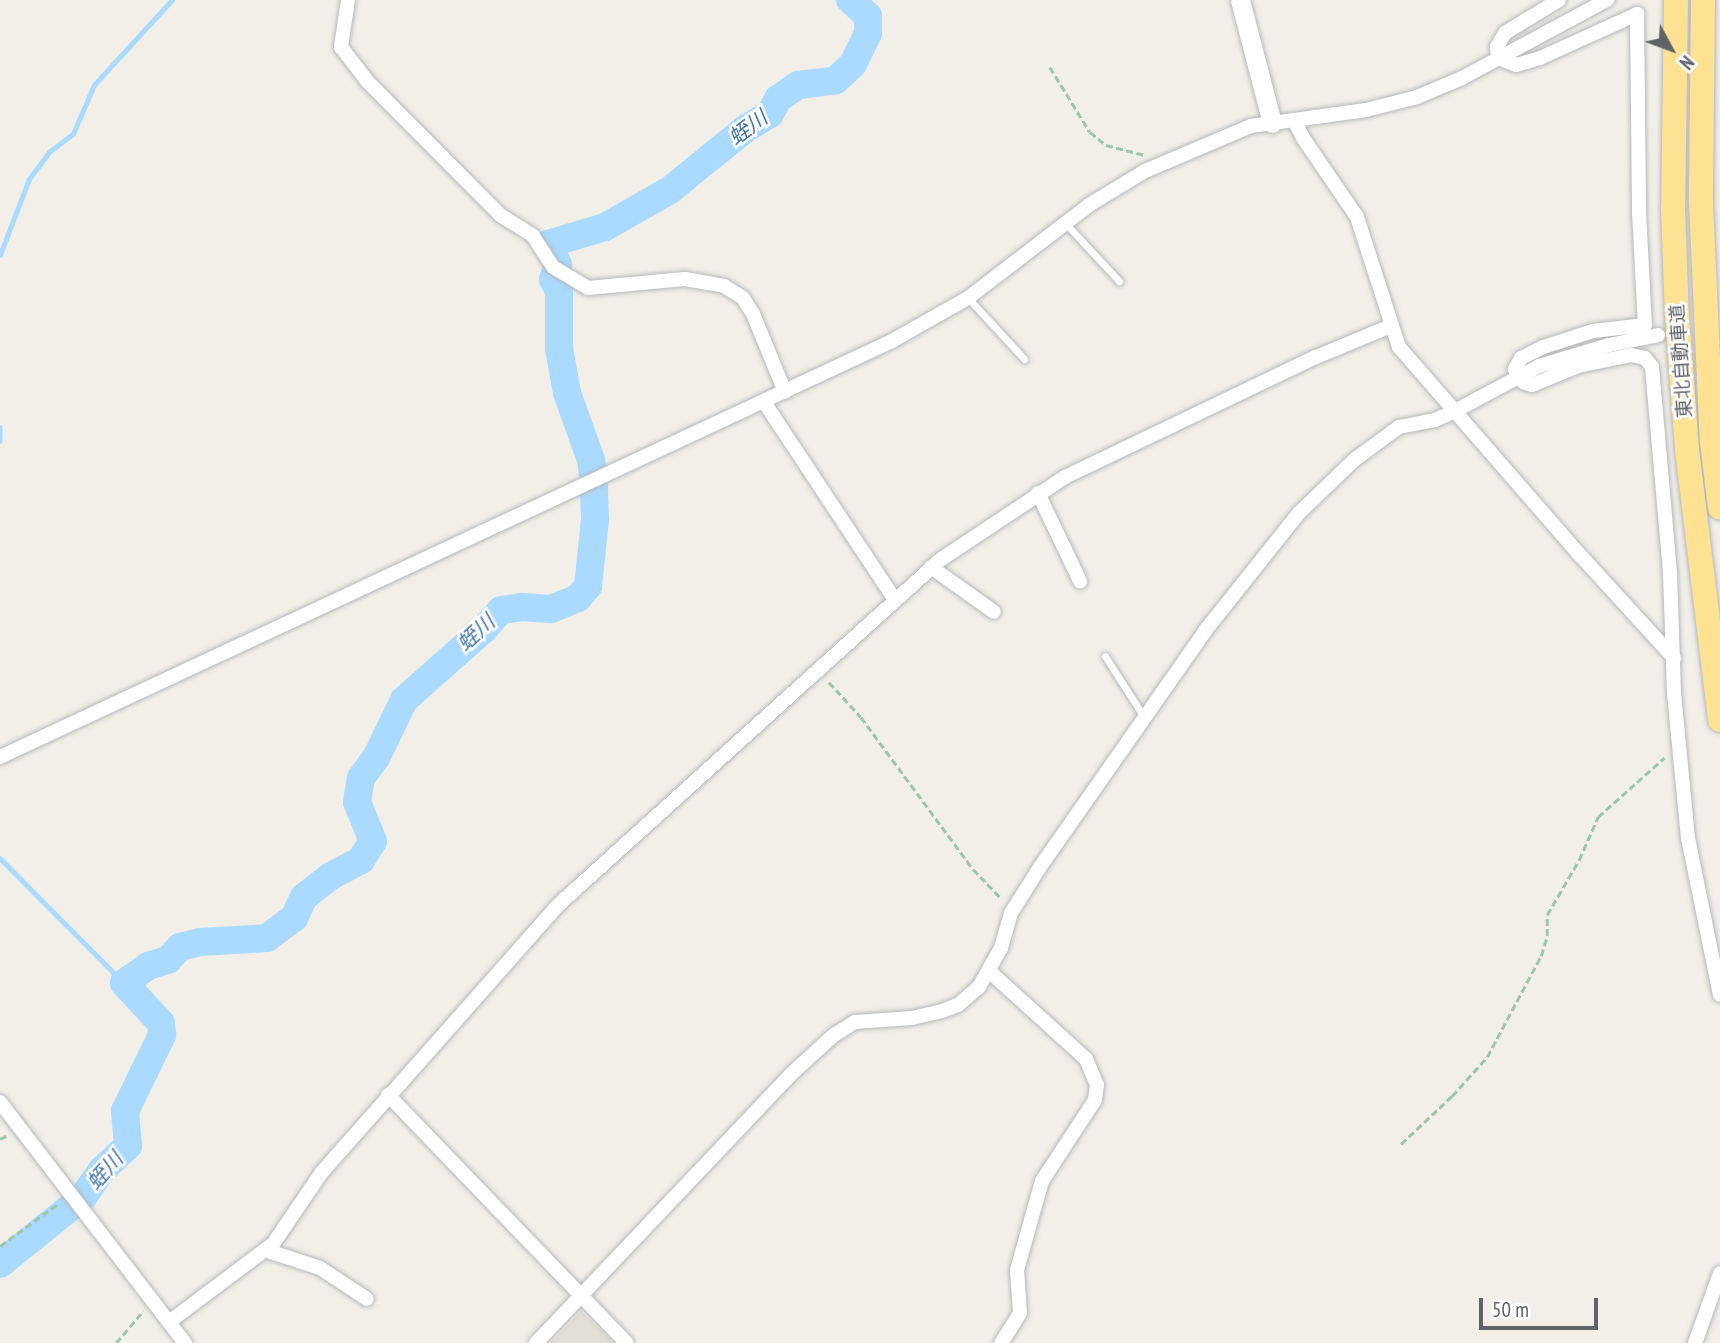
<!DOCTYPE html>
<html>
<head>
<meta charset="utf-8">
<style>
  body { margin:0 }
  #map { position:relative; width:1720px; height:1343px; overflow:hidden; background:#f1efe8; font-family:"PT Sans Narrow","Noto Sans JP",sans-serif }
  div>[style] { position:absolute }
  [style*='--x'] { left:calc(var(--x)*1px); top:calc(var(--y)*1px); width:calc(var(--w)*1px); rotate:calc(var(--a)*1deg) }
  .education>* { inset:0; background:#e1ded6 }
  .stream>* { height:4.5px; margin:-2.25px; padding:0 2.25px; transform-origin:2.25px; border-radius:2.25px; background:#aadaff }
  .river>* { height:28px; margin:-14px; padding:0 14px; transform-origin:14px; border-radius:14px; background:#aadaff }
  .path>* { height:2.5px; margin-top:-1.25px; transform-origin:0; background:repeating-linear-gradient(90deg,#9cc7a9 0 7px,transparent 0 10.5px) }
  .roads { filter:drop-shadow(0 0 2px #b5b8bc) drop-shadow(0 0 2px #b5b8bc) }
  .lane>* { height:7px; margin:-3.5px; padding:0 3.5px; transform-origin:3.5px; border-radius:3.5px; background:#fff }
  .street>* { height:14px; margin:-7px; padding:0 7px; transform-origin:7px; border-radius:7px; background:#fff }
  .secondary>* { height:19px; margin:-9.5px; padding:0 9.5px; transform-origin:9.5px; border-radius:9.5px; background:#fff }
  .highway>* { height:24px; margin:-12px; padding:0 12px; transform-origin:12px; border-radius:12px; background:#fde293 }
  span { translate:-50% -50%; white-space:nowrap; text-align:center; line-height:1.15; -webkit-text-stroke:5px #fff; paint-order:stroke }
  .street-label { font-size:19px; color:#5f6368 }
  .water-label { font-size:21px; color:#4174aa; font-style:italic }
  .north { position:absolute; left:1636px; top:14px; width:70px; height:70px; -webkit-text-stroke:5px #fff; paint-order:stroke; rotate:131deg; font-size:19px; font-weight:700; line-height:28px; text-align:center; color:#5f6368 }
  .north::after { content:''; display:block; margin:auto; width:24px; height:32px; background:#5f6368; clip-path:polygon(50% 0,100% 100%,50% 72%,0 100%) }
  .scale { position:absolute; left:1479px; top:1298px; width:119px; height:32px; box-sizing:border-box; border:4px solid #5f6368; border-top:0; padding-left:9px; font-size:21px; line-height:24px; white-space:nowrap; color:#5f6368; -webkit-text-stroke:5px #fff; paint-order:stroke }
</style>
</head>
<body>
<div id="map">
  <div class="education">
    <i style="clip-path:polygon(581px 1311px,615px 1343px,550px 1343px)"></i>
  </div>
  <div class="stream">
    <i style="--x:0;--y:255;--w:81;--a:-69.1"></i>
    <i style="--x:29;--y:179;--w:34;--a:-53"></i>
    <i style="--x:49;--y:152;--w:30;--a:-37"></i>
    <i style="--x:73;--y:134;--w:53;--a:-66.8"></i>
    <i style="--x:94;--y:85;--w:115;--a:-47.5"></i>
    <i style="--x:0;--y:427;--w:14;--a:90"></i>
    <i style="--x:0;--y:858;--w:176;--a:45.2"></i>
  </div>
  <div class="river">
    <i style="--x:0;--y:1264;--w:107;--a:-38.9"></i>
    <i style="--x:83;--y:1197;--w:33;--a:-55"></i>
    <i style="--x:102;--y:1170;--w:35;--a:-43"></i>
    <i style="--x:128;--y:1146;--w:35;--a:-95"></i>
    <i style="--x:125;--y:1111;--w:85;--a:-64"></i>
    <i style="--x:162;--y:1035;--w:12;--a:-95"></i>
    <i style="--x:161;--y:1023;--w:54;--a:-132.8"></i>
    <i style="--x:124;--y:983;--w:29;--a:-35"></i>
    <i style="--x:148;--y:966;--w:21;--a:-17"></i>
    <i style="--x:168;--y:960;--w:18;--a:-47"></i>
    <i style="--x:180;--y:947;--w:21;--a:-14"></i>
    <i style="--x:200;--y:942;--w:67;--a:-3.4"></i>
    <i style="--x:267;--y:938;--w:34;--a:-37"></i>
    <i style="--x:294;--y:918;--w:23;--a:-65"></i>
    <i style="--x:304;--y:897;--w:34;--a:-38"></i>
    <i style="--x:331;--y:876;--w:34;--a:-28"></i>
    <i style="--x:361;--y:860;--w:22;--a:-58"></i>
    <i style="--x:373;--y:841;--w:42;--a:-112.3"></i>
    <i style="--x:357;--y:802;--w:24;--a:-81"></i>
    <i style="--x:361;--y:778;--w:27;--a:-54"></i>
    <i style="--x:377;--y:756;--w:62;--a:-64.3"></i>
    <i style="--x:404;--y:700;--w:107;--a:-41.6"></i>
    <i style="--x:484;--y:629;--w:25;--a:-48"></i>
    <i style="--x:501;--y:610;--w:21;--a:-8"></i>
    <i style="--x:522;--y:607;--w:29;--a:4"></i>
    <i style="--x:551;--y:609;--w:29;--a:-22"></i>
    <i style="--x:578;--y:598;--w:16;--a:-50"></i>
    <i style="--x:588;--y:586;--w:67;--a:-84"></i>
    <i style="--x:595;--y:519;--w:32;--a:-92"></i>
    <i style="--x:594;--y:487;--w:27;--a:-96"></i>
    <i style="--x:591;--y:460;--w:71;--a:-109.7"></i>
    <i style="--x:567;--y:393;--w:46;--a:-100.1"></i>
    <i style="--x:559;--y:348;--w:57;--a:-90"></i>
    <i style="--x:559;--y:291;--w:13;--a:-117"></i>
    <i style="--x:553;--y:279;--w:15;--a:-70"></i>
    <i style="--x:558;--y:265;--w:23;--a:-115"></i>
    <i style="--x:548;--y:244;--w:59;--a:-16.6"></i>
    <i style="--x:605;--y:227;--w:75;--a:-29.6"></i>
    <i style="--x:670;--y:190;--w:97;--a:-39.1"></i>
    <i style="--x:745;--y:129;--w:29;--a:-31"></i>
    <i style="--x:770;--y:114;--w:17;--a:-62"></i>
    <i style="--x:778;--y:99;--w:24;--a:-35"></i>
    <i style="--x:798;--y:85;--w:38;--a:-7"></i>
    <i style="--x:836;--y:80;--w:23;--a:-43"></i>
    <i style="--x:853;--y:64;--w:34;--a:-64"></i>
    <i style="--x:868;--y:33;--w:17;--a:-90"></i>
    <i style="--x:868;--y:16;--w:24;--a:-138"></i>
  </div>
  <div class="path">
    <i style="--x:1050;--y:67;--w:76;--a:58.4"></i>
    <i style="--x:1090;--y:132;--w:21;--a:39"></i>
    <i style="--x:1106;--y:145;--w:40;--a:14.4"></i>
    <i style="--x:829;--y:682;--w:47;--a:47.6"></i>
    <i style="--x:861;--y:717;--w:189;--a:53.6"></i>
    <i style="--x:973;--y:869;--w:40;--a:46"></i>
    <i style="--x:0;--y:1139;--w:9;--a:-27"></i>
    <i style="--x:1401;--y:1144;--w:70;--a:-43.3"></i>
    <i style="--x:1452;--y:1096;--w:52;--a:-48.1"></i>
    <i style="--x:1487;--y:1057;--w:115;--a:-61.9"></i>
    <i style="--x:1541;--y:956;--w:21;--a:-73"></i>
    <i style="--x:1547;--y:936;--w:21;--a:-90"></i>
    <i style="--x:1547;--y:915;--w:64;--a:-59.8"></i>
    <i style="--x:1579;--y:860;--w:47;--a:-66.2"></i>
    <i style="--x:1598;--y:817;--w:89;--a:-41.8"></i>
    <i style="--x:0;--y:1246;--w:73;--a:-36.1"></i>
    <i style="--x:116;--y:1343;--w:42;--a:-49.8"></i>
  </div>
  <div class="roads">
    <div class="lane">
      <i style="--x:1066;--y:224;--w:78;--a:47.1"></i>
      <i style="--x:968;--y:298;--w:83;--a:47.4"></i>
      <i style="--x:1105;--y:656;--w:72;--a:57.4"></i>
    </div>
    <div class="street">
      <i style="--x:348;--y:0;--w:48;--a:98.5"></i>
      <i style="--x:341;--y:47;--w:44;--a:52.4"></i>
      <i style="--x:368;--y:82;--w:187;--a:45.2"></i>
      <i style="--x:500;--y:215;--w:39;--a:32"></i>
      <i style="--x:533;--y:236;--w:37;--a:57"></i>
      <i style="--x:553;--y:267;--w:41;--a:31"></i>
      <i style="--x:588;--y:288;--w:97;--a:-5.3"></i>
      <i style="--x:685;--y:279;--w:40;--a:10"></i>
      <i style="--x:724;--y:286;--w:22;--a:32"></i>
      <i style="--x:743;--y:298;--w:19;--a:58"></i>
      <i style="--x:753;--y:314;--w:84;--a:67.7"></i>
      <i style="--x:1559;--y:0;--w:63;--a:148.6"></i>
      <i style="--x:1505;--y:33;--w:16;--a:120"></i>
      <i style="--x:1497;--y:47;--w:11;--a:85"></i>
      <i style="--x:1498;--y:58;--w:19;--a:21"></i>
      <i style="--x:1516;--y:65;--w:25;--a:-16"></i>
      <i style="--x:1540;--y:58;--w:107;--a:-24.4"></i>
      <i style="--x:1637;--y:14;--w:198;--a:89.4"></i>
      <i style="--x:1639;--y:212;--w:113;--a:87"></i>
      <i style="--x:1645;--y:325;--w:52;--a:173.4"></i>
      <i style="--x:1593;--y:331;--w:52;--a:162.3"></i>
      <i style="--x:1543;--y:347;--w:25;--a:153"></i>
      <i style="--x:1521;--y:358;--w:13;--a:119"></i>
      <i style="--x:1515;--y:369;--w:15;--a:58"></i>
      <i style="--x:1523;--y:382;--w:9;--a:18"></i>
      <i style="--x:1532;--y:385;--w:50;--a:-22.4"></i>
      <i style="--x:1578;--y:366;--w:54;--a:-11.7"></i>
      <i style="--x:1631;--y:355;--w:14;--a:12"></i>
      <i style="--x:1645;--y:358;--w:11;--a:52"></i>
      <i style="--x:1652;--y:367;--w:206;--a:85"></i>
      <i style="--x:1670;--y:572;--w:121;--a:88.1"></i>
      <i style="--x:1674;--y:693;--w:146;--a:84.5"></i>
      <i style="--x:1688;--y:838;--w:160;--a:78.5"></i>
      <i style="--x:1294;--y:120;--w:20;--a:63"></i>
      <i style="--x:1303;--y:138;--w:96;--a:55.6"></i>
      <i style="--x:1357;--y:217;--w:137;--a:72.1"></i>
      <i style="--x:1399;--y:347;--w:274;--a:49"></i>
      <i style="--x:1579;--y:554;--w:141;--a:47.6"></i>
      <i style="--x:764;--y:402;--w:237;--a:56.5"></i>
      <i style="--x:1038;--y:493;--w:98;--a:64.5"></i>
      <i style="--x:931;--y:567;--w:77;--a:35.5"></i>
      <i style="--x:0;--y:757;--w:984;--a:-25"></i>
      <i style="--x:892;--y:341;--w:87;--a:-29.5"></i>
      <i style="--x:968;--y:298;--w:153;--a:-37.5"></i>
      <i style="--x:1089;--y:205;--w:66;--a:-31.3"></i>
      <i style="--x:1145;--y:171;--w:115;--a:-23"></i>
      <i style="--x:1251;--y:126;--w:116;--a:-7.9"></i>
      <i style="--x:1366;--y:110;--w:53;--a:-14.3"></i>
      <i style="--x:1417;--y:97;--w:49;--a:-22.9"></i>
      <i style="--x:1462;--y:78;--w:165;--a:-28.3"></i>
      <i style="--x:989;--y:971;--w:131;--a:42.2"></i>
      <i style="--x:1086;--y:1059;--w:28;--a:67"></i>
      <i style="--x:1097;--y:1085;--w:15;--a:98"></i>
      <i style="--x:1095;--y:1100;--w:97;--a:123.2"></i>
      <i style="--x:1042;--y:1181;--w:92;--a:105.7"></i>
      <i style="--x:1017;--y:1270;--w:43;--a:86"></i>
      <i style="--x:1020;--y:1313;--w:36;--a:122"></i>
      <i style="--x:388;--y:1095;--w:344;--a:46.1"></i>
      <i style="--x:0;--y:1102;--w:304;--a:52.5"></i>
      <i style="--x:265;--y:1250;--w:58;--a:18.1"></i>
      <i style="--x:320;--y:1268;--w:56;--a:33.4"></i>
      <i style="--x:169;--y:1322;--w:130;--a:-36.9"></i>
      <i style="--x:273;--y:1244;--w:87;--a:-55.8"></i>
      <i style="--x:322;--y:1172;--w:355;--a:-48.5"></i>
      <i style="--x:557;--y:906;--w:516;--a:-42.09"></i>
      <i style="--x:940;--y:560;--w:150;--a:-33.6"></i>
      <i style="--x:1065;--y:477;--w:278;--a:-25.6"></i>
      <i style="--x:1316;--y:357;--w:81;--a:-22.5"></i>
      <i style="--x:536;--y:1343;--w:369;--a:-46.5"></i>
      <i style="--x:790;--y:1075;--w:59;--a:-42.3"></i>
      <i style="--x:834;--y:1035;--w:25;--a:-32"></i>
      <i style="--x:855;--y:1022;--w:57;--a:-4"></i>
      <i style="--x:912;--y:1018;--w:31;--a:-13"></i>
      <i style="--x:942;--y:1011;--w:17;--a:-21"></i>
      <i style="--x:958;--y:1005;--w:28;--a:-41"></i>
      <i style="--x:979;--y:987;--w:45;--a:-60.6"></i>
      <i style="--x:1001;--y:948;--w:36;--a:-74"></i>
      <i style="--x:1011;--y:913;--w:54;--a:-57.8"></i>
      <i style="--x:1040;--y:867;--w:288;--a:-55"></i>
      <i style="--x:1205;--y:631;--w:151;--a:-51.5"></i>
      <i style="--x:1299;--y:513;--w:76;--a:-43.9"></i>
      <i style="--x:1354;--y:460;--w:56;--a:-36.3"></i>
      <i style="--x:1399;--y:427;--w:37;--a:-11"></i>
      <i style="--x:1435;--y:420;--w:20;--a:-24"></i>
      <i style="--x:1453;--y:412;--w:98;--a:-28.1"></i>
      <i style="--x:1539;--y:366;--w:73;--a:-16.7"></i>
      <i style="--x:1609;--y:345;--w:50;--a:-11.5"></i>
      <i style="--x:1695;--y:1343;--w:74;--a:-70.3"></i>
    </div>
    <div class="secondary">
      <i style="--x:1240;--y:0;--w:127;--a:75.4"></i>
    </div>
    <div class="highway">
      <i style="--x:1676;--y:0;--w:209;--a:90.8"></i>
      <i style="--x:1673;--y:209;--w:107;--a:87.9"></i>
      <i style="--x:1677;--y:316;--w:134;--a:85.7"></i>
      <i style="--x:1687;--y:450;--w:272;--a:83"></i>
      <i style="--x:1703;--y:0;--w:203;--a:90.6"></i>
      <i style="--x:1701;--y:203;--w:239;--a:87.4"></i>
      <i style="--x:1712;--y:442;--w:66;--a:83.1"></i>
    </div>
  </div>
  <div class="street-label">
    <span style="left:1681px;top:361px;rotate:-94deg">東北自動車道</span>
  </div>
  <div class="water-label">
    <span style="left:748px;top:128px;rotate:-37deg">蛭川</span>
    <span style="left:476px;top:633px;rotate:-43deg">蛭川</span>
    <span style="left:105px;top:1171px;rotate:-49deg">蛭川</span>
  </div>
  <div class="north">N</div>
  <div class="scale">50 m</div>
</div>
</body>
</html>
